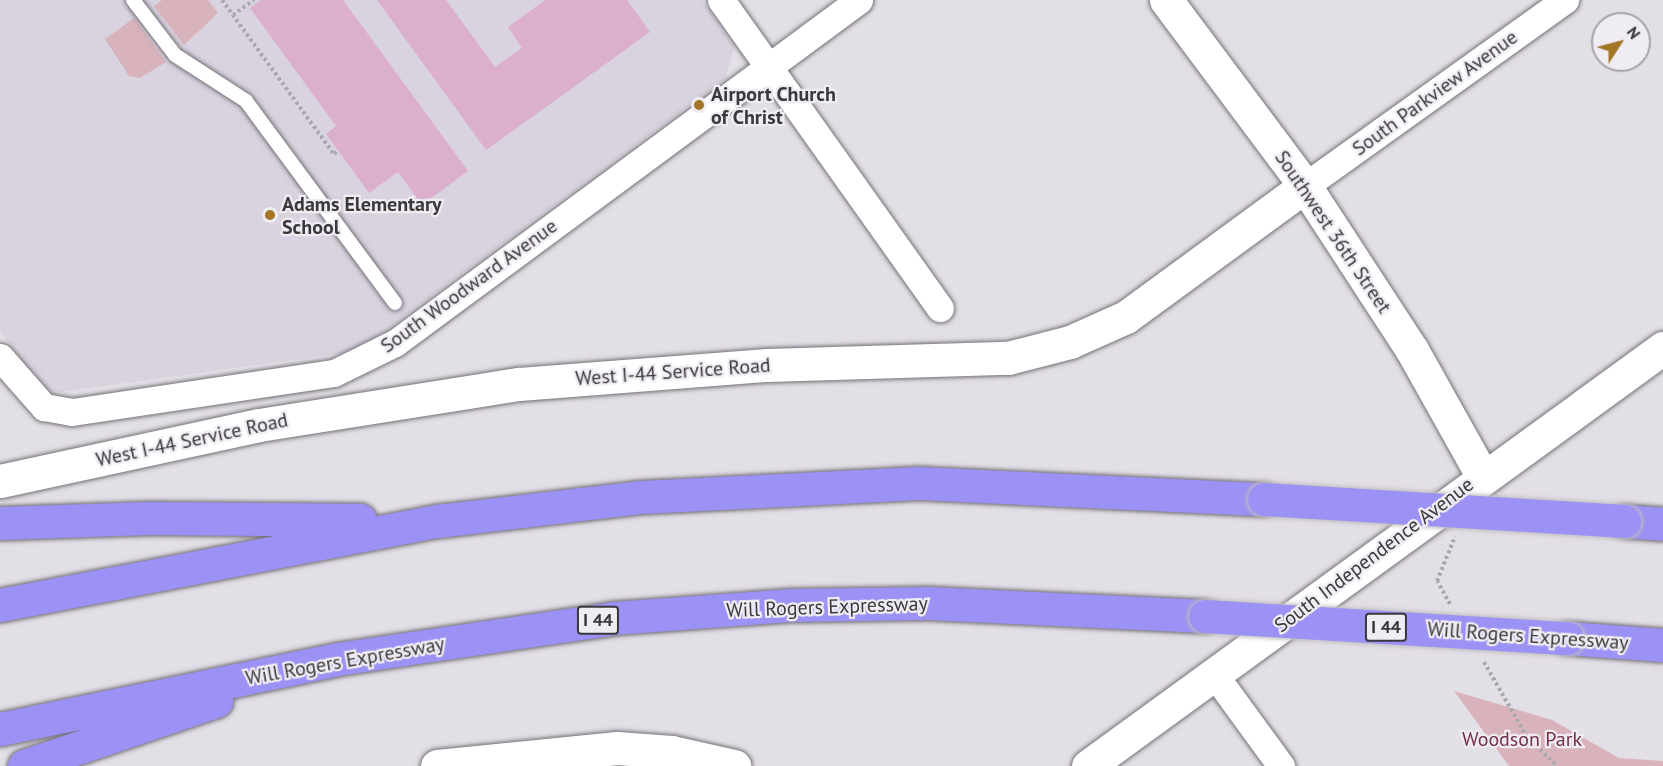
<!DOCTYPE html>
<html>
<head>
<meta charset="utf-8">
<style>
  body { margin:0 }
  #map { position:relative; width:1663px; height:766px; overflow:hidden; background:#e3dfe6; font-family:"PT Sans",sans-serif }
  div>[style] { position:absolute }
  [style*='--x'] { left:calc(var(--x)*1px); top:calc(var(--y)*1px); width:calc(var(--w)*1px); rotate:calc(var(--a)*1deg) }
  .built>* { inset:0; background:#d9d2df }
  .green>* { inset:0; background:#d9b3bc }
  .building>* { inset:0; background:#dcafcf }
  .path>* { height:4px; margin-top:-2px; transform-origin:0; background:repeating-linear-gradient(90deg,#aaa7ad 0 3px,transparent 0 6px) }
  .roads { filter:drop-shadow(0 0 2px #757278) drop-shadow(0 0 2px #757278) }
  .service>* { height:14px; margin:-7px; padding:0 7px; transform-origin:7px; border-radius:7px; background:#fff }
  .minor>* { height:27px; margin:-13.5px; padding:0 13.5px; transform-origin:13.5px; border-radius:13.5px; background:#fff }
  .tertiary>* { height:33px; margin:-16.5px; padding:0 16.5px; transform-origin:16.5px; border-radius:16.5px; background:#fff }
  .motorway>* { height:33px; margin:-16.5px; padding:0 16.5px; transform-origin:16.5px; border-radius:16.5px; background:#9c91f4 }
  .bridges { filter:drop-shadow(0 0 2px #c0bfc0) drop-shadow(0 0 2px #c0bfc0) }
  .motorway-bridge>* { height:33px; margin:-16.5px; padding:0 16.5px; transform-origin:16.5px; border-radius:16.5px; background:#9c91f4 }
  .dots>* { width:16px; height:16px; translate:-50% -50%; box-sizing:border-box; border:3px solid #f0ecf3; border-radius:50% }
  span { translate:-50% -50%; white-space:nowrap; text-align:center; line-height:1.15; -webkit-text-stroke:4.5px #f0ecf3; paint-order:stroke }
  .shield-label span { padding:2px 4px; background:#f0ecf3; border:2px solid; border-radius:4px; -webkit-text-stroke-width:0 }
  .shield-label { font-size:18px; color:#3a383b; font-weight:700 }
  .street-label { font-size:20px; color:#3a383b }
  .poi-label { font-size:20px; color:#3a383b; font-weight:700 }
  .left { translate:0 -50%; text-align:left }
  .park-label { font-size:20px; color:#733046 }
  .north { position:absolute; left:1591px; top:12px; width:60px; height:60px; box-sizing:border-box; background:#f0ecf3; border:2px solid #a7a4a9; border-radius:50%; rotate:54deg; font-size:16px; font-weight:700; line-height:24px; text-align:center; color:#3a383b }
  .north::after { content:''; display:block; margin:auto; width:21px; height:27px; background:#a27527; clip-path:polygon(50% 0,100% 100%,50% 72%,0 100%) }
</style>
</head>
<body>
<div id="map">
  <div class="built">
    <i style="clip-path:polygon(0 0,702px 0,734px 47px,725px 79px,357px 351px,54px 393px,38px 383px,0 331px)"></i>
  </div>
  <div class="green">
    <i style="clip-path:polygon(162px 0,208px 0,218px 13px,184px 45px,154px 6px)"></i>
    <i style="clip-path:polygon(134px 18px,166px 62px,140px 78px,129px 76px,105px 39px)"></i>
    <i style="clip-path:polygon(1454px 691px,1552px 720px,1619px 758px,1663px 761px,1663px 766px,1509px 766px)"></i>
  </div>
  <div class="building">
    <i style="clip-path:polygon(261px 0,343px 0,468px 171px,422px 205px,398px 172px,369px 193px,326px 134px,336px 126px,250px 8px)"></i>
    <i style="clip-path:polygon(377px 0,446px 0,495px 67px,522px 48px,508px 27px,545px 0,627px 0,650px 32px,486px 150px)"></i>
  </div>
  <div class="path">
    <i style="--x:222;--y:0;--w:190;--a:54"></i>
    <i style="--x:334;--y:154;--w:5;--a:-37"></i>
    <i style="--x:233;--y:15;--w:26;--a:-36"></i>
    <i style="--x:1450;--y:604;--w:26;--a:-119"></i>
    <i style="--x:1437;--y:581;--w:48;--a:-67.8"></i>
    <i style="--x:1484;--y:662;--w:86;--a:60.2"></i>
    <i style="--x:1527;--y:737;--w:42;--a:44"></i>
  </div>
  <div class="roads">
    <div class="service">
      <i style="--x:133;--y:0;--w:69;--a:52.6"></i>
      <i style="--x:175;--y:55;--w:85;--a:32.9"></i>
      <i style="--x:246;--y:101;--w:251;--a:53.6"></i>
    </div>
    <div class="minor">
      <i style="--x:721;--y:0;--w:378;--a:54.6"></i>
      <i style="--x:1305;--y:186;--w:320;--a:-35.6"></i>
      <i style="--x:0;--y:357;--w:67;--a:48.7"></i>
      <i style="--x:44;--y:407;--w:28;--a:10"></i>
      <i style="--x:72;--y:412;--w:265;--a:-8.5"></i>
      <i style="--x:334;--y:373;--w:68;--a:-26.2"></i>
      <i style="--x:395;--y:343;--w:577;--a:-36.47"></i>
      <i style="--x:1214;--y:674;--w:114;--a:53.9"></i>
    </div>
    <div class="tertiary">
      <i style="--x:1166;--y:0;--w:232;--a:53.2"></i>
      <i style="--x:1305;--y:186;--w:196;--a:56.9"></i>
      <i style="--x:1412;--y:350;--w:143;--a:60.8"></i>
      <i style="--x:0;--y:481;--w:265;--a:-12.2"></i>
      <i style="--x:259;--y:425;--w:263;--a:-9"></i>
      <i style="--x:519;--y:384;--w:249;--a:-4.4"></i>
      <i style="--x:767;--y:365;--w:241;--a:-1.7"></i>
      <i style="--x:1008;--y:358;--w:64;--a:-14.5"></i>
      <i style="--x:1070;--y:342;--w:61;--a:-24.1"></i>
      <i style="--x:1126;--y:317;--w:222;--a:-36.2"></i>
      <i style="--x:437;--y:766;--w:181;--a:-5.7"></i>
      <i style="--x:617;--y:748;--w:55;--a:4.2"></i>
      <i style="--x:672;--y:752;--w:64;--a:12.7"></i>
      <i style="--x:1088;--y:766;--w:711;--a:-36.02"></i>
    </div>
    <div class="motorway">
      <i style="--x:1624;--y:521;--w:39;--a:4"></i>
      <i style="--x:0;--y:523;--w:148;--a:-1.9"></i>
      <i style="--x:148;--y:518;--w:212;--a:0.5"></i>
      <i style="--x:0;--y:605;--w:445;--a:-10.9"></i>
      <i style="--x:437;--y:521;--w:206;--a:-6.7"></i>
      <i style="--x:642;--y:497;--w:277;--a:-2.9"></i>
      <i style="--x:919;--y:483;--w:345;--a:2.7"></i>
      <i style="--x:1567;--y:638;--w:96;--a:4.2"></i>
      <i style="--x:0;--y:729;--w:344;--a:-11.7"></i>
      <i style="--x:337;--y:659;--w:280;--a:-8.4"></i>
      <i style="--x:614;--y:618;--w:179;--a:-4.2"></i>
      <i style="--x:793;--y:605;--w:135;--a:-0.8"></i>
      <i style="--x:928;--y:603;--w:277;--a:2.7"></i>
      <i style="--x:24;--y:766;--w:203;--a:-18.7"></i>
    </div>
  </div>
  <div class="bridges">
    <div class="motorway-bridge">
      <i style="--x:1264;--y:499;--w:361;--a:3.5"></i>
      <i style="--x:1205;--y:616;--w:363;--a:3.5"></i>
    </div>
  </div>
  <div class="dots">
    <i style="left:699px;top:105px;background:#a27527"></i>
    <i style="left:270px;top:215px;background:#a27527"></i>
  </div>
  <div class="shield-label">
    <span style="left:598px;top:620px">I 44</span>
    <span style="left:1386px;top:627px">I 44</span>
  </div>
  <div class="street-label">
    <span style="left:1435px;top:93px;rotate:-36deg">South Parkview Avenue</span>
    <span style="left:1333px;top:232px;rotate:56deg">Southwest 36th Street</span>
    <span style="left:469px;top:286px;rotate:-36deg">South Woodward Avenue</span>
    <span style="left:673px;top:372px;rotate:-4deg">West I-44 Service Road</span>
    <span style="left:192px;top:440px;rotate:-12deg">West I-44 Service Road</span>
    <span style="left:1374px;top:555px;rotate:-37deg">South Independence Avenue</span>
    <span style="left:827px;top:607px;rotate:-2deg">Will Rogers Expressway</span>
    <span style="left:1528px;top:636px;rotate:4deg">Will Rogers Expressway</span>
    <span style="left:345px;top:661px;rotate:-10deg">Will Rogers Expressway</span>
  </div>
  <div class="poi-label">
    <span class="left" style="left:711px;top:106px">Airport Church<br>of Christ</span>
    <span class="left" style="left:282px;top:216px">Adams Elementary<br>School</span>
  </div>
  <div class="park-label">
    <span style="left:1522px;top:739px">Woodson Park</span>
  </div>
  <div class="north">N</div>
</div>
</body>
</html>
